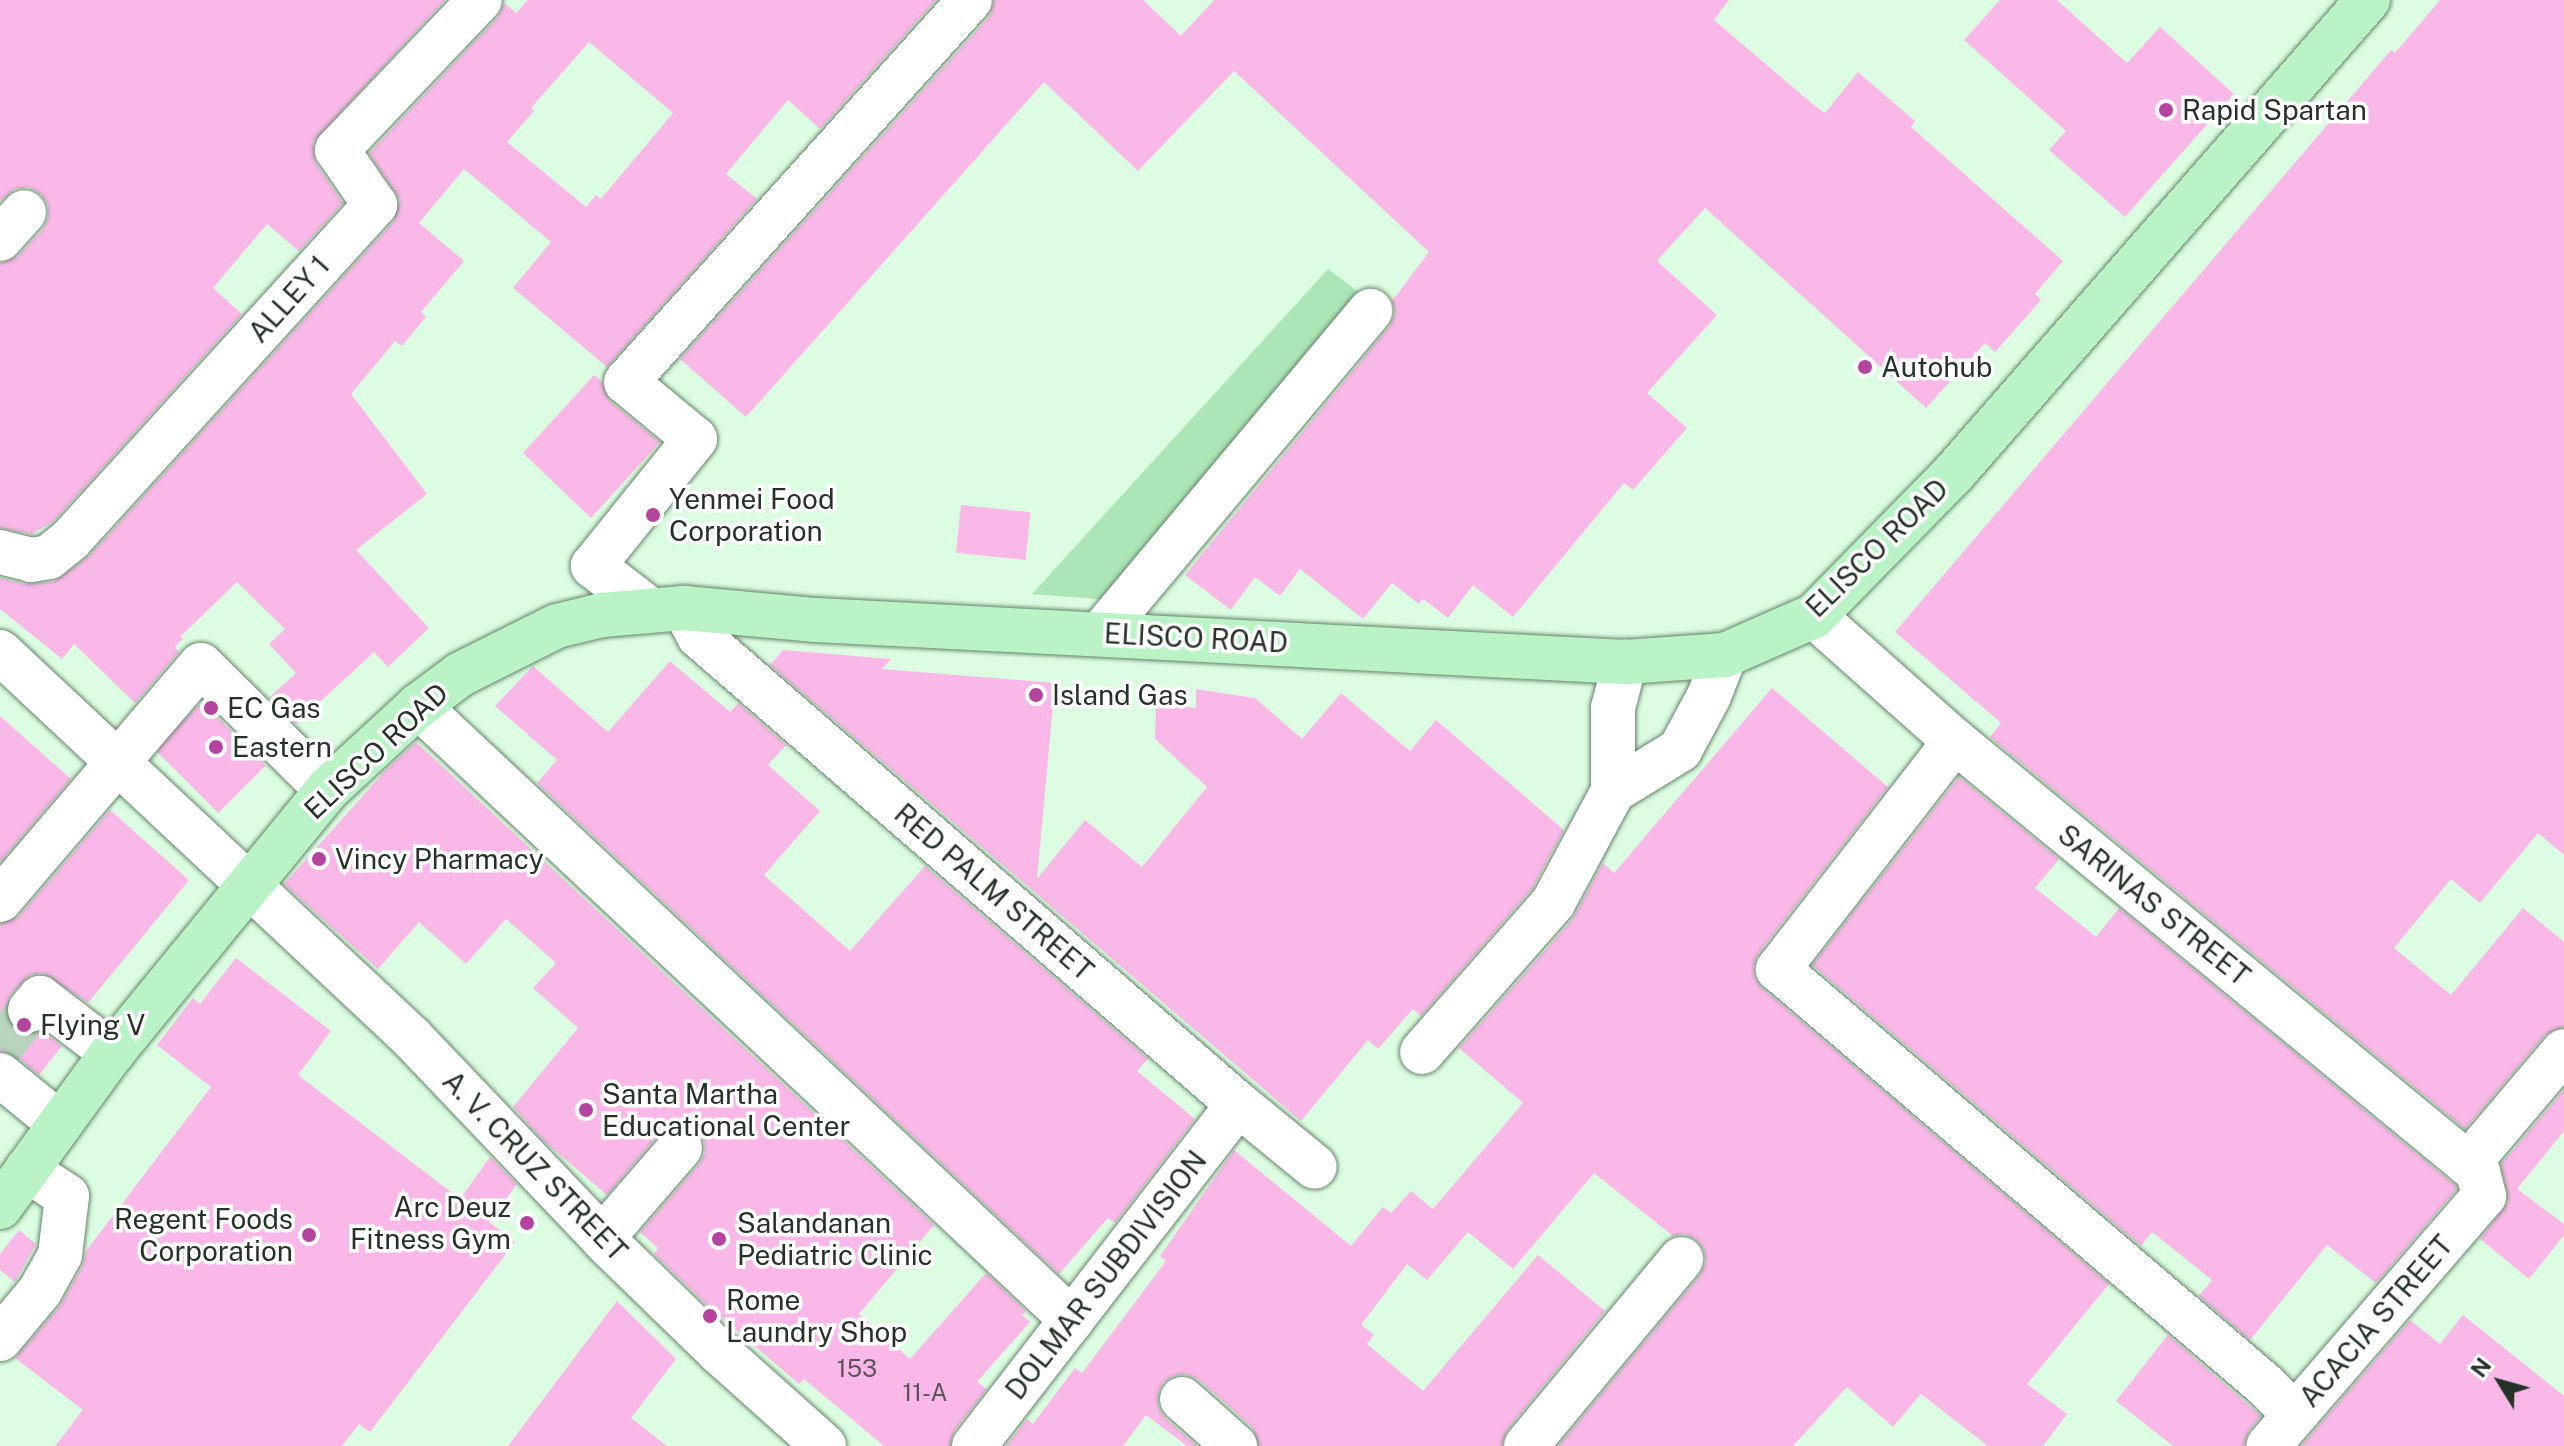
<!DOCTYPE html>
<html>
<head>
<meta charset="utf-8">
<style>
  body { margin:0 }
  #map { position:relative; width:2564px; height:1446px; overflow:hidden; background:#dcfde1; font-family:"Public Sans",sans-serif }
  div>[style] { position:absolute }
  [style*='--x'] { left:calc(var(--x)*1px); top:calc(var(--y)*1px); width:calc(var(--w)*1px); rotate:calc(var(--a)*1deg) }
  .green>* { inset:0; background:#ace6b6 }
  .building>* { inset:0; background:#fab8e9; transform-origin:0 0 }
  .minor-tunnel>* { height:44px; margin-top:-22px; transform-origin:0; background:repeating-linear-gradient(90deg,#b8d4bc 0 44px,transparent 0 66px) }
  .roads { filter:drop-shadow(0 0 2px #66836a) drop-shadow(0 0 2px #66836a) }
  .minor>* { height:44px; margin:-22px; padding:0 22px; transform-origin:22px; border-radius:22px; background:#fff }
  .major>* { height:44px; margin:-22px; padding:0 22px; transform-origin:22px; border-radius:22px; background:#baf4c6 }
  .dots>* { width:22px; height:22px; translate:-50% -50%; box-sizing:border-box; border:4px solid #fff; border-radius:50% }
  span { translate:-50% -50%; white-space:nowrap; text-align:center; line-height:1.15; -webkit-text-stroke:7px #fff; paint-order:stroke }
  .number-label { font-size:24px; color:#5b5458 }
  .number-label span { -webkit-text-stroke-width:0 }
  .poi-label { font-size:28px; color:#263228 }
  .left { translate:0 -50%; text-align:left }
  .right { translate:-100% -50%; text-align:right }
  .street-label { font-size:28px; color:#263228 }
  .north { position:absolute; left:2460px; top:1342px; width:80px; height:80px; -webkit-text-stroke:6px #fff; paint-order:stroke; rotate:307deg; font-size:22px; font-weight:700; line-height:32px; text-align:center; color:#263228 }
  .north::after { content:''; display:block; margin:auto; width:28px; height:36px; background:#263228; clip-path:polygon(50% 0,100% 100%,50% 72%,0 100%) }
</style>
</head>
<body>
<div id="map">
  <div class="green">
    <i style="clip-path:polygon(1328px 269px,1369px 300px,1123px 601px,1032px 594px)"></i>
  </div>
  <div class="building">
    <i style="clip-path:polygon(0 0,445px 0,313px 142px,316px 164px,343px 203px,299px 251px,267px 224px,213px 288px,242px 314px,54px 521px,32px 534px,0 528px,0 263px,18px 256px,43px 229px,48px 218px,48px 205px,41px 194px,28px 187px,15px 189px,0 201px)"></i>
    <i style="clip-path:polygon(evenodd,528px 0,936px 0,820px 129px,788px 100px,726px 174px,757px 199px,607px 367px,513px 288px,551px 242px,464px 169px,419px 223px,464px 261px,421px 312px,426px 317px,402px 346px,395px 341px,351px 394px,427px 494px,356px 550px,429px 628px,388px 667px,374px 652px,296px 724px,269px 698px,296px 673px,269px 644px,285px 629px,237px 582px,180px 637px,183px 639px,175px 647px,179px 652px,135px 703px,74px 644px,62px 659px,0 609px,0 578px,25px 584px,53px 582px,89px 556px,393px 222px,400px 200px,369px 153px,498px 17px,504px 3px,516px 13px,528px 0,589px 42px,673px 113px,601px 199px,596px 195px,586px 207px,507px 142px,534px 111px,531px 108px,589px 42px)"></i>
    <i style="clip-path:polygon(994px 0,1143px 0,1181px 36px,1214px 0,1729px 0,1714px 20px,1815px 106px,1825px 113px,1858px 72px,1915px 121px,1911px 127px,2063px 261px,2035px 294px,2041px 300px,1995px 352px,1985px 343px,1926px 408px,1705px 208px,1657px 261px,1717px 315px,1647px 393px,1687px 428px,1633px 490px,1624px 483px,1513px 617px,1473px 585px,1448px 618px,1423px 599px,1419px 604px,1392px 583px,1363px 619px,1300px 569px,1280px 596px,1255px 577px,1231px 610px,1185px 575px,1389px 327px,1395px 314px,1392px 301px,1429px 252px,1234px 71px,1138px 171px,1044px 82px,746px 417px,680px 359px,989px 17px)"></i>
    <i style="clip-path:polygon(2000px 0,2057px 0,2127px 63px,2160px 27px,2234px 94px,2125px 217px,2049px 150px,2066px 131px,1964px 40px)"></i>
    <i style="clip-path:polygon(2440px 0,2564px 0,2564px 855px,2538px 833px,2480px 903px,2451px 879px,2394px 948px,2451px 995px,2523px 908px,2564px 942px,2564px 1027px,2545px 1035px,2465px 1129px,1990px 737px,2001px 723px,1895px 632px,2391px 50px,2395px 53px)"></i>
    <i style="clip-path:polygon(594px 375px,602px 382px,610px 401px,660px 442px,591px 518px,523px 453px)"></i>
    <i style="left:961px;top:505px;width:70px;height:48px;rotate:6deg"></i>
    <i style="clip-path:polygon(783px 650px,891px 659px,882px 669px,1055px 683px,1037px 879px,1085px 820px,1142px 867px,1207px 787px,1155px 739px,1156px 703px,1196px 708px,1196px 689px,1255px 698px,1302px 739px,1341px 693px,1410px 751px,1436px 720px,1564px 830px,1532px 889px,1421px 1016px,1413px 1009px,1378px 1049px,1368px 1040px,1301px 1121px,770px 665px)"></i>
    <i style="clip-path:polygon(670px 661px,730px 712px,738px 703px,786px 745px,768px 765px,820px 811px,764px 875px,850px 951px,925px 866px,1148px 1059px,1137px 1071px,1195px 1119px,1115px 1223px,1108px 1218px,1059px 1274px,537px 783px,557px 760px,495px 706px,533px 666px,608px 732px)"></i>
    <i style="clip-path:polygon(1772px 688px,1888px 787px,1758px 954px,1753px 966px,1755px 978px,1762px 988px,2109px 1284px,2027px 1384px,2067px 1414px,2043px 1446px,1988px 1446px,1921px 1394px,1893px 1427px,1847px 1387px,1793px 1446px,1558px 1446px,1700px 1275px,1706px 1262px,1704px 1250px,1696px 1239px,1684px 1234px,1673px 1236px,1594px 1173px,1513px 1269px,1468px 1232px,1427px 1280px,1407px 1264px,1361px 1325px,1374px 1335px,1367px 1344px,1423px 1391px,1538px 1255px,1605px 1311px,1507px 1430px,1502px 1446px,1259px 1446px,1252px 1427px,1199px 1380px,1186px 1374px,1173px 1376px,1164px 1382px,1158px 1393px,1158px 1406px,1165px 1418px,1197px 1446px,1187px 1446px,1146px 1415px,1123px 1446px,1006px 1446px,1027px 1419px,1033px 1424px,1075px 1368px,1082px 1373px,1166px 1261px,1160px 1256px,1234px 1150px,1351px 1246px,1383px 1207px,1391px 1213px,1411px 1191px,1433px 1209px,1523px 1103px,1459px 1048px,1572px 920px,1603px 863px,1614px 873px)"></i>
    <i style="left:202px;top:702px;width:90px;height:67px;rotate:45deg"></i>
    <i style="clip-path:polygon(0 716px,71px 779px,0 862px)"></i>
    <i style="clip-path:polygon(416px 742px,934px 1225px,859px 1314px,910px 1359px,986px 1273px,1026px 1311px,1022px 1315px,1030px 1322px,977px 1382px,987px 1389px,954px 1431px,950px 1446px,884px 1446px,804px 1379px,799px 1384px,706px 1304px,654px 1254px,658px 1248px,640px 1232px,699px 1164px,705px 1152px,704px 1141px,696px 1129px,684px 1123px,671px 1125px,662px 1131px,607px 1195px,546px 1143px,513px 1107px,578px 1028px,533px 988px,556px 963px,506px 919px,466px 964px,419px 922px,378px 969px,284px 884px,386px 770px)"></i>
    <i style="clip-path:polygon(1959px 777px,2059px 859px,2035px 888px,2096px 937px,2119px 908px,2456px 1186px,2457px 1189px,2376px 1283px,2327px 1245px,2250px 1340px,2199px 1296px,2212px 1280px,2152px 1232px,2141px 1246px,1812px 965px)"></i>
    <i style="clip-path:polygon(110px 810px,189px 880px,88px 1003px,43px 973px,30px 975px,11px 994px,5px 1007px,6px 1018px,13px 1029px,27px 1035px,42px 1031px,62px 1046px,39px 1075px,15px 1055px,0 1051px,0 924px,19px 916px)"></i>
    <i style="clip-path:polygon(236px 958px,331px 1031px,298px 1075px,460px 1199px,490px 1157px,517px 1184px,489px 1222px,515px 1242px,370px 1432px,359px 1424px,342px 1446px,55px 1446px,83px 1410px,15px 1358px,59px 1307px,82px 1267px,86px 1251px,211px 1087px,157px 1045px,193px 998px,200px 1004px)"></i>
    <i style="clip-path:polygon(2564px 1090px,2564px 1131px,2517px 1189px,2564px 1224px,2564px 1235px,2529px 1279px,2480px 1239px,2508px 1202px,2501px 1164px)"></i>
    <i style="clip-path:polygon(19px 1230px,36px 1244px,15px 1282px,0 1270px,0 1254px)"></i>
    <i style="clip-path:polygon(617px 1301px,676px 1359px,631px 1418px,667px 1446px,508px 1446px)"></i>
    <i style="clip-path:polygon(2463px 1315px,2564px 1396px,2564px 1446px,2301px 1446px,2410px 1320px,2440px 1344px)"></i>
    <i style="clip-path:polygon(2168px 1335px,2261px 1416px,2249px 1430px,2244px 1446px,2173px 1446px,2116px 1401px)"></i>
  </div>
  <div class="minor-tunnel">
    <i style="--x:0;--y:1048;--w:48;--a:-51.7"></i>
  </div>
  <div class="roads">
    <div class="minor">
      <i style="--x:0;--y:239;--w:36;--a:-48"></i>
      <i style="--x:0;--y:552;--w:32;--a:14"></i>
      <i style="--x:31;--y:560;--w:18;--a:-9"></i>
      <i style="--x:49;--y:557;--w:28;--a:-39"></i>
      <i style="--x:71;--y:539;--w:452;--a:-47.7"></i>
      <i style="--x:375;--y:205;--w:67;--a:-124.6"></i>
      <i style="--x:337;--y:150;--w:207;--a:-46.4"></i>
      <i style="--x:684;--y:608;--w:32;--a:62"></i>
      <i style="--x:699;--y:636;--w:714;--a:40.97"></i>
      <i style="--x:1238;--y:1104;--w:99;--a:39.3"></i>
      <i style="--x:649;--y:609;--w:71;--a:-142.5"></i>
      <i style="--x:593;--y:566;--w:163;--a:-51.2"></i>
      <i style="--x:695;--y:439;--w:89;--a:-140.4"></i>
      <i style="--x:626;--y:382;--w:514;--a:-48"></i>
      <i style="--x:1814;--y:616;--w:188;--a:41.6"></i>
      <i style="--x:1955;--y:741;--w:678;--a:39.49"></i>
      <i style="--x:2478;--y:1172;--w:25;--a:76"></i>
      <i style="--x:2484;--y:1196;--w:330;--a:130.8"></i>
      <i style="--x:1101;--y:633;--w:420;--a:-50.1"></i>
      <i style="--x:0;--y:652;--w:565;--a:43.13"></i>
      <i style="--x:412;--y:1038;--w:286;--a:46.4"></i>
      <i style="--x:609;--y:1245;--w:153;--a:44.2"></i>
      <i style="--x:719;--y:1352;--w:141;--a:41.8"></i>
      <i style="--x:418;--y:706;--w:897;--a:43.19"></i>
      <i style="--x:1955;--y:741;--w:289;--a:127.8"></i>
      <i style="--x:1778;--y:969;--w:640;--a:40.5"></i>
      <i style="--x:2265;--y:1385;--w:42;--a:45"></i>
      <i style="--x:1613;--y:791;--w:79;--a:-31.5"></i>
      <i style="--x:1680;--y:750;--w:61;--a:-61.8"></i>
      <i style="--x:1709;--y:696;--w:44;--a:-68.7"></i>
      <i style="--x:0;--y:900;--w:309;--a:-49.5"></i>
      <i style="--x:201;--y:665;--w:177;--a:44.8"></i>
      <i style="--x:30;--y:1010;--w:16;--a:-50"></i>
      <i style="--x:40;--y:998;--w:91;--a:37.4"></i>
      <i style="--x:1422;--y:1052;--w:198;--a:-48.7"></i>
      <i style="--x:1553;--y:903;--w:127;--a:-61.8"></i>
      <i style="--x:1613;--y:791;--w:83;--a:-90"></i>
      <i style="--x:1613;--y:708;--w:48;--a:-75.4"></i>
      <i style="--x:0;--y:1075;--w:77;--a:39.2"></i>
      <i style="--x:2468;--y:1164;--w:148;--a:-49.7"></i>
      <i style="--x:602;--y:1238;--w:119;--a:-49.1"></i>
      <i style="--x:0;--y:1339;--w:62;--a:-50.2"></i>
      <i style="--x:40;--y:1291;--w:41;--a:-60.9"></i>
      <i style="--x:60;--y:1255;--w:59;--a:-83.2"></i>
      <i style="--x:67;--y:1196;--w:48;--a:-147"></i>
      <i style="--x:1182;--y:1399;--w:71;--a:41.6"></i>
      <i style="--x:974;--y:1446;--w:432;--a:-52.3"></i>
      <i style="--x:1526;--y:1446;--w:243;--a:-50.3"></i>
    </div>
    <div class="major">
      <i style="--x:0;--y:1207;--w:190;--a:-54"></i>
      <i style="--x:112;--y:1053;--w:340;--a:-50.7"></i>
      <i style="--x:327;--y:790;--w:124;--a:-42.7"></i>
      <i style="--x:418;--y:706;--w:54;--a:-36.7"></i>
      <i style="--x:461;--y:674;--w:107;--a:-26.6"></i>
      <i style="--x:557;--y:626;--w:46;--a:-13.7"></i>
      <i style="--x:602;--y:615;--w:82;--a:-4.9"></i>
      <i style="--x:684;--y:608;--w:133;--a:5.2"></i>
      <i style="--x:816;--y:620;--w:810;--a:2.97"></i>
      <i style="--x:1625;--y:662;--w:100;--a:-4"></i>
      <i style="--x:1725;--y:655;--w:97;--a:-23.7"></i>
      <i style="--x:1814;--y:616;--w:200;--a:-45.6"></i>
      <i style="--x:1954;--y:473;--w:629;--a:-48.81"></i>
    </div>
  </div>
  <div class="dots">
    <i style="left:2166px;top:110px;background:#b5449f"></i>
    <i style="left:1865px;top:367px;background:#b5449f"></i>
    <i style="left:653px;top:515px;background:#b5449f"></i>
    <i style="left:1036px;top:695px;background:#b5449f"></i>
    <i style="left:211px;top:708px;background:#b5449f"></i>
    <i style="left:216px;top:747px;background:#b5449f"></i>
    <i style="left:319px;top:859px;background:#b5449f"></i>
    <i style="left:24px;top:1025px;background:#b5449f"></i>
    <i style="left:586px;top:1110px;background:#b5449f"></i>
    <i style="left:527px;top:1223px;background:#b5449f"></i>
    <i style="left:309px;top:1235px;background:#b5449f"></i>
    <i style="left:719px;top:1239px;background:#b5449f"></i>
    <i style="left:710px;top:1316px;background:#b5449f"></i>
  </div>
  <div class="number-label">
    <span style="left:857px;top:1369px">153</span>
    <span style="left:925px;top:1393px">11-A</span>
  </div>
  <div class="poi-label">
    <span class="left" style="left:2182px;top:110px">Rapid Spartan</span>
    <span class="left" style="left:1881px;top:367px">Autohub</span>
    <span class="left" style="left:669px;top:515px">Yenmei Food<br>Corporation</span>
    <span class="left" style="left:1052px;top:695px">Island Gas</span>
    <span class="left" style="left:227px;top:708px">EC Gas</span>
    <span class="left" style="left:232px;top:747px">Eastern</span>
    <span class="left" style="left:335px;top:859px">Vincy Pharmacy</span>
    <span class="left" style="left:40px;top:1025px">Flying V</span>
    <span class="left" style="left:602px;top:1110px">Santa Martha<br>Educational Center</span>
    <span class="right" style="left:511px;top:1223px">Arc Deuz<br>Fitness Gym</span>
    <span class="right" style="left:293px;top:1235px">Regent Foods<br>Corporation</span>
    <span class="left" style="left:737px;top:1239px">Salandanan<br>Pediatric Clinic</span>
    <span class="left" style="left:726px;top:1316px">Rome<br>Laundry Shop</span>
  </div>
  <div class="street-label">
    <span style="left:289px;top:299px;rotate:-48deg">ALLEY 1</span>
    <span style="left:1877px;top:548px;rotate:-44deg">ELISCO ROAD</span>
    <span style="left:1196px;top:638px;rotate:3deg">ELISCO ROAD</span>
    <span style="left:376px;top:751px;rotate:-43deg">ELISCO ROAD</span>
    <span style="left:994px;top:892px;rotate:41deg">RED PALM STREET</span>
    <span style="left:2154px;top:905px;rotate:39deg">SARINAS STREET</span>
    <span style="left:535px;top:1166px;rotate:46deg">A. V. CRUZ STREET</span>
    <span style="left:1106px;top:1275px;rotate:-52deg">DOLMAR SUBDIVISION</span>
    <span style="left:2376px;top:1321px;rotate:-49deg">ACACIA STREET</span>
  </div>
  <div class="north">N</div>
</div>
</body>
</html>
